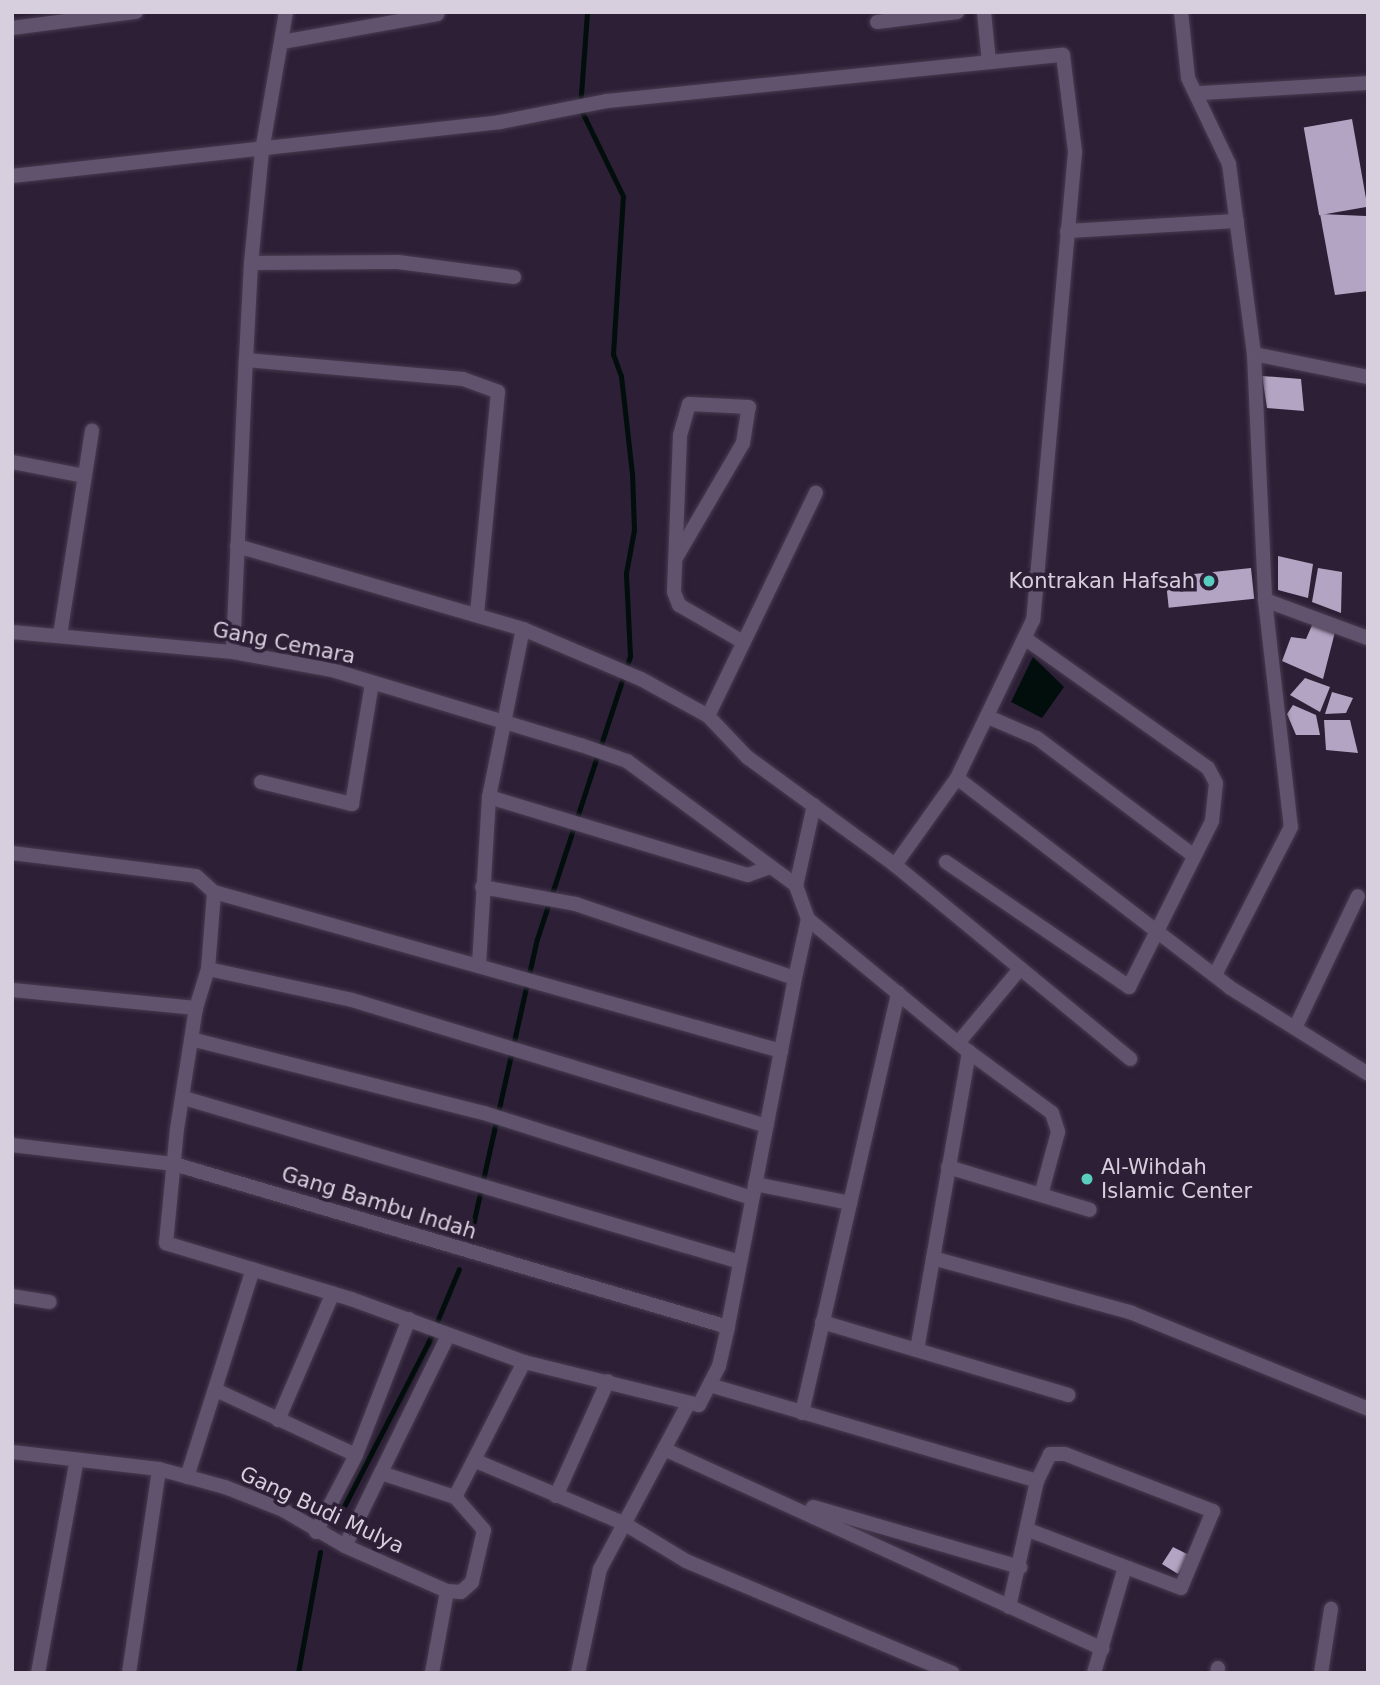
<!DOCTYPE html>
<html>
<head>
<meta charset="utf-8">
<style>
  body { margin:0 }
  #map { position:relative; width:1380px; height:1685px; overflow:hidden; background:#2c1f36; font-family:"DejaVu Sans",sans-serif }
  div>[style] { position:absolute }
  [style*='--x'] { left:calc(var(--x)*1px); top:calc(var(--y)*1px); width:calc(var(--w)*1px); rotate:calc(var(--a)*1deg) }
  .water>* { inset:0; background:#020e0c }
  .stream>* { height:5px; margin:-2.5px; padding:0 2.5px; transform-origin:2.5px; border-radius:2.5px; background:#020e0c }
  .building>* { inset:0; background:#b4a4c3; transform-origin:0 0 }
  .roads { filter:drop-shadow(0 0 2px #473c4f) drop-shadow(0 0 2px #473c4f) }
  .minor>* { height:14px; margin:-7px; padding:0 7px; transform-origin:7px; border-radius:7px; background:#61536e }
  .dots>* { width:19px; height:19px; translate:-50% -50%; box-sizing:border-box; border:4px solid #2c1f36; border-radius:50% }
  span { translate:-50% -50%; white-space:nowrap; text-align:center; line-height:1.15; -webkit-text-stroke:7px #2c1f36; paint-order:stroke }
  .poi-label { font-size:21px; color:#d7cfde }
  .right { translate:-100% -50%; text-align:right }
  .left { translate:0 -50%; text-align:left }
  .street-label { font-size:21px; color:#d7cfde }
  .frame { position:absolute; inset:0; border:14px solid #d7cfde; pointer-events:none }
</style>
</head>
<body>
<div id="map">
  <div class="water">
    <i style="clip-path:polygon(1033px 657px,1064px 687px,1042px 718px,1011px 702px)"></i>
  </div>
  <div class="stream">
    <i style="--x:470;--y:1238;--w:306;--a:-77.4"></i>
    <i style="--x:537;--y:939;--w:298;--a:-71.8"></i>
    <i style="--x:630;--y:656;--w:83;--a:-92.8"></i>
    <i style="--x:626;--y:573;--w:44;--a:-79.5"></i>
    <i style="--x:634;--y:530;--w:56;--a:-92"></i>
    <i style="--x:632;--y:474;--w:99;--a:-96.4"></i>
    <i style="--x:621;--y:376;--w:23;--a:-110"></i>
    <i style="--x:613;--y:354;--w:158;--a:-86.4"></i>
    <i style="--x:623;--y:196;--w:98;--a:-116"></i>
    <i style="--x:580;--y:108;--w:96;--a:-85.8"></i>
    <i style="--x:338;--y:1518;--w:197;--a:-62.8"></i>
    <i style="--x:428;--y:1343;--w:80;--a:-67.3"></i>
    <i style="--x:298;--y:1673;--w:123;--a:-79.7"></i>
  </div>
  <div class="building">
    <i style="left:1352px;top:119px;width:89px;height:49px;rotate:80deg"></i>
    <i style="clip-path:polygon(1320px 214px,1366px 216px,1368px 291px,1335px 295px)"></i>
    <i style="clip-path:polygon(1262px 376px,1301px 379px,1304px 411px,1267px 408px)"></i>
    <i style="clip-path:polygon(1278px 556px,1313px 564px,1308px 598px,1278px 590px)"></i>
    <i style="left:1251px;top:568px;width:31px;height:86px;rotate:84deg"></i>
    <i style="clip-path:polygon(1318px 568px,1342px 572px,1341px 613px,1312px 602px)"></i>
    <i style="clip-path:polygon(1313px 623px,1335px 632px,1323px 679px,1282px 661px,1291px 637px,1306px 639px)"></i>
    <i style="clip-path:polygon(1305px 678px,1330px 687px,1320px 712px,1290px 695px)"></i>
    <i style="clip-path:polygon(1332px 692px,1353px 698px,1346px 713px,1325px 714px)"></i>
    <i style="clip-path:polygon(1293px 705px,1316px 715px,1320px 735px,1296px 735px,1287px 714px)"></i>
    <i style="clip-path:polygon(1324px 720px,1350px 720px,1358px 753px,1326px 750px)"></i>
    <i style="clip-path:polygon(1173px 1547px,1191px 1556px,1178px 1574px,1162px 1564px)"></i>
  </div>
  <div class="roads">
    <div class="minor">
      <i style="--x:286;--y:12;--w:141;--a:99.8"></i>
      <i style="--x:262;--y:151;--w:113;--a:95.6"></i>
      <i style="--x:251;--y:263;--w:147;--a:-0.4"></i>
      <i style="--x:398;--y:262;--w:117;--a:7.4"></i>
      <i style="--x:984;--y:12;--w:50;--a:84.3"></i>
      <i style="--x:1181;--y:12;--w:66;--a:83.9"></i>
      <i style="--x:1188;--y:78;--w:95;--a:64.5"></i>
      <i style="--x:1229;--y:164;--w:192;--a:82.5"></i>
      <i style="--x:1254;--y:354;--w:246;--a:87.4"></i>
      <i style="--x:1265;--y:600;--w:228;--a:83.5"></i>
      <i style="--x:1291;--y:827;--w:166;--a:117.2"></i>
      <i style="--x:877;--y:22;--w:81;--a:-7.1"></i>
      <i style="--x:12;--y:28;--w:125;--a:-7.4"></i>
      <i style="--x:282;--y:42;--w:158;--a:-10.2"></i>
      <i style="--x:1200;--y:93;--w:168;--a:-3.4"></i>
      <i style="--x:12;--y:176;--w:491;--a:-6.3"></i>
      <i style="--x:500;--y:122;--w:109;--a:-11.1"></i>
      <i style="--x:607;--y:101;--w:458;--a:-5.8"></i>
      <i style="--x:1063;--y:55;--w:98;--a:82.9"></i>
      <i style="--x:1075;--y:152;--w:470;--a:95.1"></i>
      <i style="--x:1033;--y:620;--w:175;--a:115.7"></i>
      <i style="--x:957;--y:778;--w:107;--a:125.5"></i>
      <i style="--x:1067;--y:231;--w:170;--a:-3.4"></i>
      <i style="--x:251;--y:263;--w:97;--a:93"></i>
      <i style="--x:246;--y:360;--w:218;--a:5"></i>
      <i style="--x:463;--y:379;--w:37;--a:20"></i>
      <i style="--x:498;--y:392;--w:224;--a:95.4"></i>
      <i style="--x:1254;--y:354;--w:116;--a:11.4"></i>
      <i style="--x:12;--y:462;--w:74;--a:10.9"></i>
      <i style="--x:237;--y:546;--w:298;--a:16.2"></i>
      <i style="--x:523;--y:629;--w:128;--a:23"></i>
      <i style="--x:641;--y:679;--w:77;--a:28.9"></i>
      <i style="--x:708;--y:716;--w:57;--a:46.4"></i>
      <i style="--x:747;--y:757;--w:183;--a:36.1"></i>
      <i style="--x:895;--y:865;--w:305;--a:39.5"></i>
      <i style="--x:677;--y:556;--w:131;--a:-59.7"></i>
      <i style="--x:743;--y:443;--w:36;--a:-81"></i>
      <i style="--x:749;--y:407;--w:60;--a:-177.1"></i>
      <i style="--x:689;--y:404;--w:33;--a:106"></i>
      <i style="--x:680;--y:436;--w:156;--a:92.2"></i>
      <i style="--x:674;--y:592;--w:14;--a:69"></i>
      <i style="--x:679;--y:605;--w:74;--a:30"></i>
      <i style="--x:1265;--y:600;--w:110;--a:20.3"></i>
      <i style="--x:12;--y:632;--w:222;--a:5.2"></i>
      <i style="--x:233;--y:652;--w:101;--a:10.3"></i>
      <i style="--x:332;--y:670;--w:260;--a:16.8"></i>
      <i style="--x:581;--y:745;--w:49;--a:19.2"></i>
      <i style="--x:627;--y:761;--w:210;--a:36.3"></i>
      <i style="--x:60;--y:635;--w:207;--a:-81.1"></i>
      <i style="--x:233;--y:652;--w:292;--a:-87.5"></i>
      <i style="--x:708;--y:716;--w:248;--a:-64.2"></i>
      <i style="--x:988;--y:717;--w:53;--a:23.2"></i>
      <i style="--x:1037;--y:738;--w:195;--a:36.9"></i>
      <i style="--x:957;--y:778;--w:343;--a:37.5"></i>
      <i style="--x:1229;--y:987;--w:164;--a:32"></i>
      <i style="--x:261;--y:782;--w:94;--a:13.6"></i>
      <i style="--x:352;--y:804;--w:123;--a:-80.6"></i>
      <i style="--x:489;--y:797;--w:270;--a:16.8"></i>
      <i style="--x:748;--y:875;--w:23;--a:-20"></i>
      <i style="--x:814;--y:805;--w:83;--a:102.5"></i>
      <i style="--x:796;--y:886;--w:35;--a:70"></i>
      <i style="--x:808;--y:919;--w:209;--a:39.6"></i>
      <i style="--x:969;--y:1052;--w:103;--a:36.3"></i>
      <i style="--x:1052;--y:1113;--w:20;--a:72"></i>
      <i style="--x:1058;--y:1132;--w:65;--a:105.1"></i>
      <i style="--x:12;--y:853;--w:185;--a:7.1"></i>
      <i style="--x:196;--y:876;--w:24;--a:42"></i>
      <i style="--x:946;--y:862;--w:222;--a:34.3"></i>
      <i style="--x:1129;--y:987;--w:186;--a:-63.4"></i>
      <i style="--x:1212;--y:821;--w:38;--a:-84"></i>
      <i style="--x:1216;--y:783;--w:17;--a:-118"></i>
      <i style="--x:1208;--y:768;--w:222;--a:-144.7"></i>
      <i style="--x:482;--y:887;--w:96;--a:10.3"></i>
      <i style="--x:576;--y:904;--w:231;--a:18.7"></i>
      <i style="--x:795;--y:978;--w:355;--a:100.9"></i>
      <i style="--x:728;--y:1327;--w:40;--a:103"></i>
      <i style="--x:719;--y:1366;--w:44;--a:117.1"></i>
      <i style="--x:699;--y:1405;--w:180;--a:-166.2"></i>
      <i style="--x:524;--y:1362;--w:184;--a:-160"></i>
      <i style="--x:351;--y:1299;--w:193;--a:-163.2"></i>
      <i style="--x:166;--y:1243;--w:115;--a:-84.5"></i>
      <i style="--x:177;--y:1129;--w:122;--a:-81.1"></i>
      <i style="--x:196;--y:1008;--w:41;--a:-72.9"></i>
      <i style="--x:208;--y:969;--w:77;--a:-85.5"></i>
      <i style="--x:214;--y:892;--w:589;--a:15.66"></i>
      <i style="--x:479;--y:965;--w:168;--a:-86.6"></i>
      <i style="--x:489;--y:797;--w:171;--a:-78.6"></i>
      <i style="--x:208;--y:969;--w:147;--a:12.1"></i>
      <i style="--x:352;--y:1000;--w:433;--a:16.9"></i>
      <i style="--x:795;--y:978;--w:60;--a:-77.6"></i>
      <i style="--x:12;--y:990;--w:185;--a:5.6"></i>
      <i style="--x:1295;--y:1028;--w:146;--a:-64.5"></i>
      <i style="--x:195;--y:1040;--w:298;--a:14.2"></i>
      <i style="--x:484;--y:1113;--w:281;--a:17.6"></i>
      <i style="--x:958;--y:1043;--w:95;--a:-50.1"></i>
      <i style="--x:184;--y:1098;--w:580;--a:16.43"></i>
      <i style="--x:12;--y:1145;--w:163;--a:6.7"></i>
      <i style="--x:174;--y:1164;--w:577;--a:16.4"></i>
      <i style="--x:948;--y:1167;--w:148;--a:16.8"></i>
      <i style="--x:755;--y:1184;--w:97;--a:11.3"></i>
      <i style="--x:933;--y:1258;--w:206;--a:15.4"></i>
      <i style="--x:1132;--y:1313;--w:255;--a:22.1"></i>
      <i style="--x:12;--y:1296;--w:38;--a:9"></i>
      <i style="--x:822;--y:1322;--w:257;--a:16.5"></i>
      <i style="--x:917;--y:1350;--w:303;--a:-80.1"></i>
      <i style="--x:713;--y:1386;--w:338;--a:16.3"></i>
      <i style="--x:218;--y:1391;--w:152;--a:24.9"></i>
      <i style="--x:802;--y:1413;--w:431;--a:-77.1"></i>
      <i style="--x:278;--y:1420;--w:138;--a:-66.6"></i>
      <i style="--x:664;--y:1449;--w:482;--a:24.5"></i>
      <i style="--x:12;--y:1452;--w:148;--a:6.6"></i>
      <i style="--x:159;--y:1469;--w:68;--a:15.3"></i>
      <i style="--x:225;--y:1487;--w:62;--a:21.6"></i>
      <i style="--x:283;--y:1510;--w:72;--a:30.1"></i>
      <i style="--x:345;--y:1546;--w:111;--a:23.8"></i>
      <i style="--x:447;--y:1591;--w:14;--a:4"></i>
      <i style="--x:461;--y:1592;--w:15;--a:-42"></i>
      <i style="--x:472;--y:1582;--w:53;--a:-77"></i>
      <i style="--x:484;--y:1530;--w:44;--a:-131.3"></i>
      <i style="--x:476;--y:1461;--w:162;--a:22.9"></i>
      <i style="--x:625;--y:1524;--w:71;--a:31.2"></i>
      <i style="--x:686;--y:1561;--w:289;--a:22.8"></i>
      <i style="--x:381;--y:1473;--w:78;--a:18"></i>
      <i style="--x:455;--y:1497;--w:152;--a:-62.9"></i>
      <i style="--x:187;--y:1477;--w:218;--a:-72.4"></i>
      <i style="--x:556;--y:1496;--w:126;--a:-65.7"></i>
      <i style="--x:813;--y:1507;--w:216;--a:16.2"></i>
      <i style="--x:316;--y:1532;--w:87;--a:-62.5"></i>
      <i style="--x:356;--y:1455;--w:146;--a:-68.7"></i>
      <i style="--x:345;--y:1546;--w:232;--a:-63.9"></i>
      <i style="--x:1009;--y:1607;--w:129;--a:-77.5"></i>
      <i style="--x:1037;--y:1481;--w:30;--a:-64"></i>
      <i style="--x:1050;--y:1454;--w:15;--a:0"></i>
      <i style="--x:1065;--y:1454;--w:159;--a:21.1"></i>
      <i style="--x:1213;--y:1511;--w:83;--a:112.6"></i>
      <i style="--x:1181;--y:1588;--w:164;--a:-159.2"></i>
      <i style="--x:38;--y:1673;--w:213;--a:-79.7"></i>
      <i style="--x:129;--y:1673;--w:206;--a:-81.6"></i>
      <i style="--x:432;--y:1673;--w:83;--a:-79.6"></i>
      <i style="--x:578;--y:1673;--w:106;--a:-78.1"></i>
      <i style="--x:600;--y:1569;--w:185;--a:-61.9"></i>
      <i style="--x:1094;--y:1673;--w:110;--a:-73.7"></i>
      <i style="--x:1217;--y:1673;--w:5;--a:-79"></i>
      <i style="--x:1321;--y:1673;--w:65;--a:-81.1"></i>
    </div>
  </div>
  <div class="dots">
    <i style="left:1209px;top:581px;background:#59cebe"></i>
    <i style="left:1087px;top:1179px;background:#59cebe"></i>
  </div>
  <div class="poi-label">
    <span class="right" style="left:1195px;top:581px">Kontrakan Hafsah</span>
    <span class="left" style="left:1101px;top:1179px">Al-Wihdah<br>Islamic Center</span>
  </div>
  <div class="street-label">
    <span style="left:284px;top:643px;rotate:11deg">Gang Cemara</span>
    <span style="left:379px;top:1203px;rotate:17deg">Gang Bambu Indah</span>
    <span style="left:322px;top:1510px;rotate:25deg">Gang Budi Mulya</span>
  </div>
  <div class="frame"></div>
</div>
</body>
</html>
